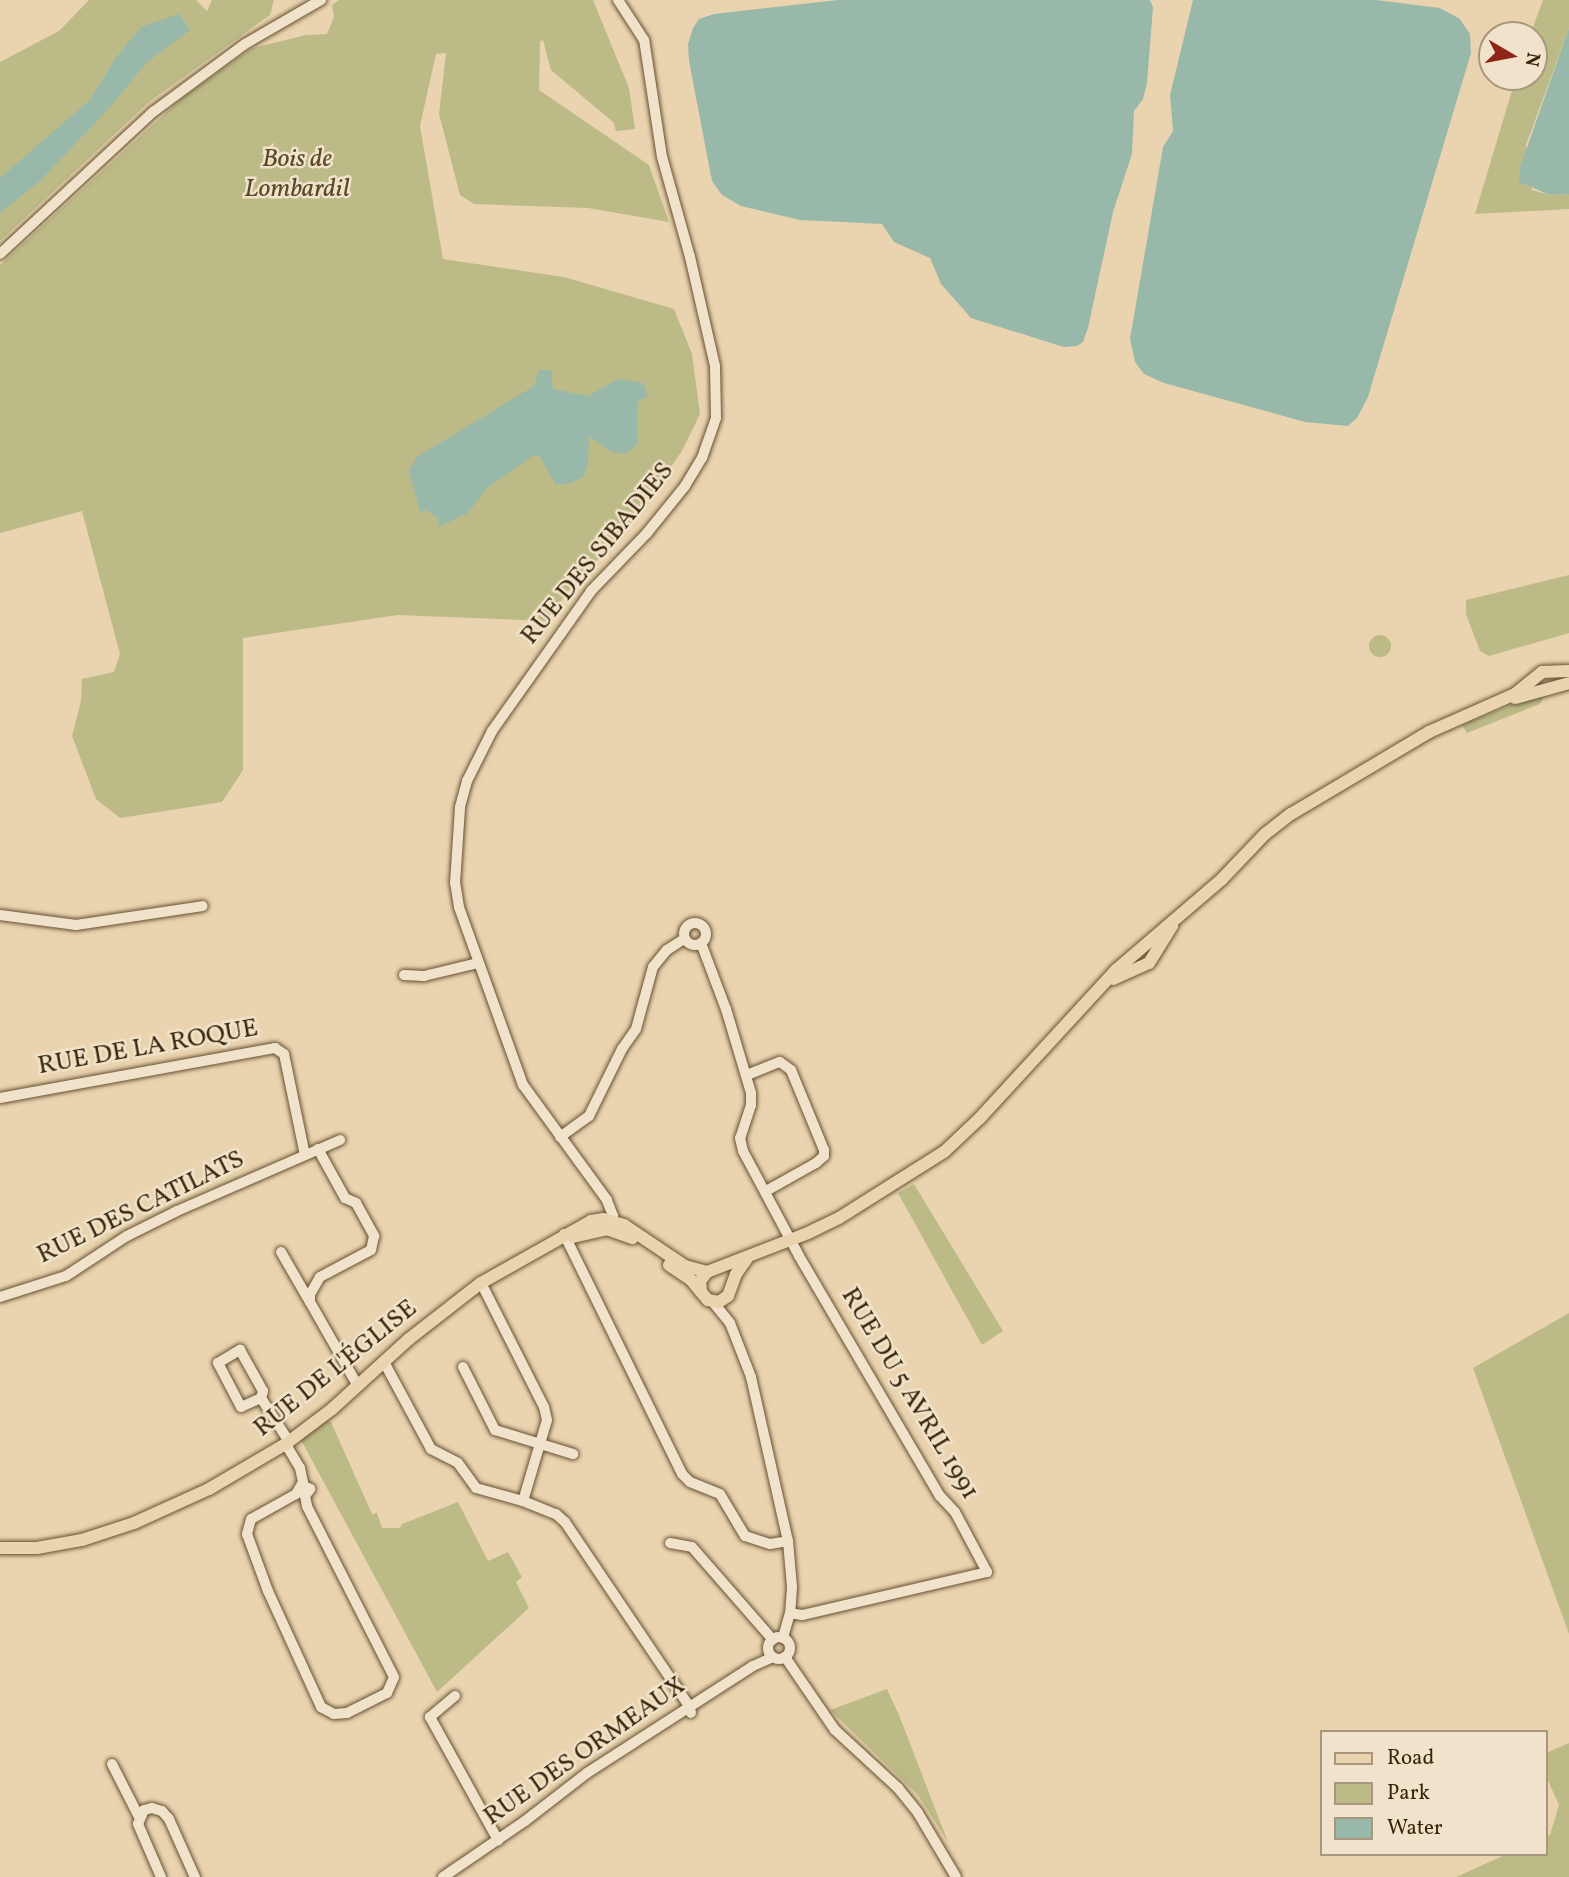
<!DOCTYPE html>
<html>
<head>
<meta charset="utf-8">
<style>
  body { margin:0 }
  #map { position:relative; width:1569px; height:1877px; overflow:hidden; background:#ead4af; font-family:Vollkorn,serif }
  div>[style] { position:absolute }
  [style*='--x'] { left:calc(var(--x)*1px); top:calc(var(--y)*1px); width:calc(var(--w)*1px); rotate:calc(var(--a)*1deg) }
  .green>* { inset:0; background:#bcbb87 }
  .round { border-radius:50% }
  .water>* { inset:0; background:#98b8aa }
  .roads { filter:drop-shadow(0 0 2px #665132) drop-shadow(0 0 2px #665132) }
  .minor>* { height:10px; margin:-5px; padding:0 5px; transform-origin:5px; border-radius:5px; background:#f1e3cb }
  .minor>.ring { margin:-5px; padding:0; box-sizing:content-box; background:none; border:10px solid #f1e3cb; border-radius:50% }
  .major>* { height:12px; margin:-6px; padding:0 6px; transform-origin:6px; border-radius:6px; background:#ead4af }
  span { translate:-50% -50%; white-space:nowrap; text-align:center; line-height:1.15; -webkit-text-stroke:5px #f1e3cb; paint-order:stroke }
  .park-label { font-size:26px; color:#5a4a28; font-style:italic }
  .street-label { font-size:26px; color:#3a2509 }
  .legend { position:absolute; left:1320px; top:1730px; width:228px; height:126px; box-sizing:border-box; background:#f1e3cb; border:2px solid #a8977d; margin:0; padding:9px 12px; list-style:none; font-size:21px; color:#3a2509 }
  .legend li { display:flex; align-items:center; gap:14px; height:35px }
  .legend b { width:35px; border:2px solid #a8977d }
  .north { position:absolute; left:1478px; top:21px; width:70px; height:70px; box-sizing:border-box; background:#f1e3cb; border:2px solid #a8977d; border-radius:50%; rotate:100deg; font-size:19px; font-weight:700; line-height:28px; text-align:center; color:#3a2509 }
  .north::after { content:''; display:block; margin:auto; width:24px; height:32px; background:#8f2418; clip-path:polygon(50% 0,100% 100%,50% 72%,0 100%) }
</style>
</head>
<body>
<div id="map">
  <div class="green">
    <i style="clip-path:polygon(89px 0,196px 0,207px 11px,212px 0,274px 0,270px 15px,149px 102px,0 241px,0 62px,59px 31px)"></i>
    <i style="clip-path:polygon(339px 0,593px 0,629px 88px,635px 129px,616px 131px,613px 122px,551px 70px,543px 40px,540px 42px,539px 90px,649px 165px,669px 222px,588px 208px,474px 204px,460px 195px,439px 114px,446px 53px,436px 54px,420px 126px,443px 259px,564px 277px,674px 309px,692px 354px,700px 414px,682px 451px,619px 540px,579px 577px,546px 621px,398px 615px,243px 638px,243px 770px,222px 802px,120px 818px,96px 799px,72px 736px,81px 701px,82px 679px,114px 672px,120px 654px,82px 511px,0 533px,0 265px,181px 99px,242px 55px,253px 48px,306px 35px,327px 34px,334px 17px,332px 5px)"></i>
    <i style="clip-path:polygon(1543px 0,1569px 0,1569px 28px,1526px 145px,1532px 190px,1550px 195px,1569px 194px,1569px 209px,1475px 214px,1516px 77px,1534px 77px,1534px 35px,1530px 35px)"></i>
    <i style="clip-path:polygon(1569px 575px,1569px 633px,1489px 656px,1480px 651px,1466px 614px,1466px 600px)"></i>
    <i class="round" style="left:1369px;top:635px;width:22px;height:22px"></i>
    <i style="clip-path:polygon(1544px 696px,1540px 704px,1467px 733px,1462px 725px,1529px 698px)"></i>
    <i style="clip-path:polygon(914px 1184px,1003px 1331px,982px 1345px,898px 1193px)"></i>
    <i style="clip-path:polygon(1569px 1313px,1569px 1634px,1473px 1368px)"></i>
    <i style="clip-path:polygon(327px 1420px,331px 1422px,372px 1514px,377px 1513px,382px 1528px,400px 1528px,402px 1524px,458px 1502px,488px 1561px,508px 1552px,522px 1577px,516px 1582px,529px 1608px,437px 1692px,301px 1440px)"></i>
    <i style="clip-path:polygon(887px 1689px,899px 1715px,948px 1842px,918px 1795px,830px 1710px)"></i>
    <i style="clip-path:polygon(1569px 1743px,1569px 1877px,1456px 1877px,1507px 1854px,1546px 1854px,1546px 1836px,1550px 1835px,1559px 1805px,1546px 1776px,1546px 1753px)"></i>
  </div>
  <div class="water">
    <i style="clip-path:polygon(838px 0,1150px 0,1153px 7px,1147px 83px,1143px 99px,1134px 111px,1132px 154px,1113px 212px,1088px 328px,1083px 342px,1077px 346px,1064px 347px,971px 318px,941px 284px,930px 258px,894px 242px,882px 224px,800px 220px,741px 206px,722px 195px,712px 181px,689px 61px,688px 44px,693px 28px,699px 19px,714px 14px)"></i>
    <i style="clip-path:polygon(1193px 0,1376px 0,1440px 8px,1460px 19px,1470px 34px,1471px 53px,1368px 397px,1357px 418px,1348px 426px,1305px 422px,1164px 383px,1144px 374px,1135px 362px,1130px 339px,1163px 147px,1173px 131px,1170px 95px)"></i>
    <i style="clip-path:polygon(179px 14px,190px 30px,146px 63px,112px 105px,40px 181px,0 213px,0 178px,90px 100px,115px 59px,141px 27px)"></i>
    <i style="clip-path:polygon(1569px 28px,1569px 194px,1550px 195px,1519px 182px,1520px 167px)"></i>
    <i style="clip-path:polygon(539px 370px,551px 370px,553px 389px,588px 396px,618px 379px,643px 383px,648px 396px,637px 402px,637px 445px,626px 454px,612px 452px,589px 436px,588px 464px,583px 477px,569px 484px,555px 484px,540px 457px,534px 455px,486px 489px,468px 513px,439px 527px,438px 518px,426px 510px,420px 512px,409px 471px,417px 457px,534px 386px)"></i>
  </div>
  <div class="roads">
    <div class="minor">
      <i style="--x:0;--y:254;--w:209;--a:-42.9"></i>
      <i style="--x:153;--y:112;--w:114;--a:-36.5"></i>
      <i style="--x:245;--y:44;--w:88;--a:-30.1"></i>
      <i style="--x:0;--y:915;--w:77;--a:7.5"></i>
      <i style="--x:76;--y:925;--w:128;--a:-8.5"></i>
      <i class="ring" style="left:684px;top:923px;width:12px;height:12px"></i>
      <i style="--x:701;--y:943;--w:71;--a:69.3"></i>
      <i style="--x:726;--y:1009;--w:88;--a:73.4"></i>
      <i style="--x:751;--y:1093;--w:12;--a:90"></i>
      <i style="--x:751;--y:1105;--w:35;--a:108"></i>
      <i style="--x:740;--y:1138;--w:13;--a:77"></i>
      <i style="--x:743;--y:1151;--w:119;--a:61.9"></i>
      <i style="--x:799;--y:1256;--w:278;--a:59.6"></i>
      <i style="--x:940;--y:1496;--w:22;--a:47"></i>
      <i style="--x:955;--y:1512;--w:68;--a:61.9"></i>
      <i style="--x:987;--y:1572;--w:190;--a:166.9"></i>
      <i style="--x:802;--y:1615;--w:12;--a:-171"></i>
      <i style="--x:404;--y:975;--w:20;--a:3"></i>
      <i style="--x:424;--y:976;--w:56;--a:-13.5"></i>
      <i style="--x:747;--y:1075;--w:35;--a:-22"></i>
      <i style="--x:780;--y:1062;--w:14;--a:36"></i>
      <i style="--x:791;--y:1070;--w:87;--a:67.6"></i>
      <i style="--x:824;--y:1150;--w:6;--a:90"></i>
      <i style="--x:824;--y:1156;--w:11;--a:139"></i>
      <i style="--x:816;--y:1163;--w:57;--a:150.8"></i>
      <i style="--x:0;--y:1098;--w:280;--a:-10.3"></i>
      <i style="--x:275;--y:1048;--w:11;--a:34"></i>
      <i style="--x:284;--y:1054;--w:103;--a:78.3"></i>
      <i style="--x:560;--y:1137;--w:36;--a:-36"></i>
      <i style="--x:589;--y:1116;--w:75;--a:-63.8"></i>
      <i style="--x:622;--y:1049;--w:24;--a:-55"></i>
      <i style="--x:636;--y:1029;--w:64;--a:-74.7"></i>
      <i style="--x:653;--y:967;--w:22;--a:-51"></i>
      <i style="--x:667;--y:950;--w:20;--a:-33"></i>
      <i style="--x:318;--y:1149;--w:56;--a:61.1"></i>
      <i style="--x:345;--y:1198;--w:12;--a:24"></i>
      <i style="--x:356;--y:1203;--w:38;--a:61"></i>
      <i style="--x:374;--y:1236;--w:14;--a:102"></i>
      <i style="--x:371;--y:1250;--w:58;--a:152.1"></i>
      <i style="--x:320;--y:1277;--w:20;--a:120"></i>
      <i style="--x:310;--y:1294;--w:8;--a:90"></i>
      <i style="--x:310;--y:1302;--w:97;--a:60.3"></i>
      <i style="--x:609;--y:1226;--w:11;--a:-68"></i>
      <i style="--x:613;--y:1216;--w:17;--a:-111"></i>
      <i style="--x:607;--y:1200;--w:142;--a:-126.1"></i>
      <i style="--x:523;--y:1085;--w:189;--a:-109.8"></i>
      <i style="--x:459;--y:907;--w:24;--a:-99"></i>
      <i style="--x:455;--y:883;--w:76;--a:-86.2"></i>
      <i style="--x:460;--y:807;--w:27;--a:-75"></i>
      <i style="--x:467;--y:781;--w:56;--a:-63.4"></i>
      <i style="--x:492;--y:731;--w:171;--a:-54.7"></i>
      <i style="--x:591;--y:591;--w:81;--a:-46"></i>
      <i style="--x:647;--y:533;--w:60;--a:-51"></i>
      <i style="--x:685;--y:486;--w:33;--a:-59"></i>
      <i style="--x:702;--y:458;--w:42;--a:-70.7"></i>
      <i style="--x:716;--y:418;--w:52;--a:-91.1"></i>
      <i style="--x:715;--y:366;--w:112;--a:-102.9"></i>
      <i style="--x:690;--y:257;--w:104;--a:-105.6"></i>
      <i style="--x:662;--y:157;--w:118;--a:-98.7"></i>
      <i style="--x:644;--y:40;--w:48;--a:-123"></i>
      <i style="--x:564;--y:1234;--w:267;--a:63.8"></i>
      <i style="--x:682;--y:1474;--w:11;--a:45"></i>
      <i style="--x:690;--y:1482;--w:32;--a:22"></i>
      <i style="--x:720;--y:1494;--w:49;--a:59.2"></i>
      <i style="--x:745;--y:1536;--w:26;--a:18"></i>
      <i style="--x:770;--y:1544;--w:18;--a:-9"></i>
      <i style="--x:281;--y:1252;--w:58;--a:59.9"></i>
      <i style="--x:0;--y:1297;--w:69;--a:-17.7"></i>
      <i style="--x:66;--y:1276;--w:73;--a:-33.3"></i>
      <i style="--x:127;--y:1236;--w:56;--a:-26.6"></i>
      <i style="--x:177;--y:1211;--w:178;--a:-23.5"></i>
      <i style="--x:713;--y:1302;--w:27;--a:51"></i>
      <i style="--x:730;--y:1323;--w:58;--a:68.7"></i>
      <i style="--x:751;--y:1377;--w:168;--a:77.3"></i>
      <i style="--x:788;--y:1541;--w:46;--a:85"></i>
      <i style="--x:792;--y:1587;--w:26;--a:94"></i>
      <i style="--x:790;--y:1613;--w:26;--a:106"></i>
      <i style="--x:240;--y:1350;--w:47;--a:60.7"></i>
      <i style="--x:263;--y:1391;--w:7;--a:106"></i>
      <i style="--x:261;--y:1398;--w:22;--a:156"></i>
      <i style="--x:241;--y:1407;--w:50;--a:-117.6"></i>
      <i style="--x:218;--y:1363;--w:26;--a:-31"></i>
      <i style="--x:384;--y:1362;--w:99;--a:61.6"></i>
      <i style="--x:431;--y:1449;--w:30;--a:27"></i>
      <i style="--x:458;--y:1463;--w:31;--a:54"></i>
      <i style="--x:476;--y:1488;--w:49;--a:15.5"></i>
      <i style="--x:523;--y:1501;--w:84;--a:-73.5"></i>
      <i style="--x:547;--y:1420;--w:13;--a:-103"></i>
      <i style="--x:544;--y:1407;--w:139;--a:-116.9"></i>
      <i style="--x:463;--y:1367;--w:71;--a:63.1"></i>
      <i style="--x:495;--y:1430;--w:82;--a:17.1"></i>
      <i style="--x:261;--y:1398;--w:46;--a:57.3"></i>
      <i style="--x:286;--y:1437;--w:11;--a:80"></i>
      <i style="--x:288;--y:1448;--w:23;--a:59"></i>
      <i style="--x:300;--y:1468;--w:14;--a:78"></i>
      <i style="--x:303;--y:1482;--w:14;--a:120"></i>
      <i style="--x:296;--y:1494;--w:51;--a:150.9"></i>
      <i style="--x:251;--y:1519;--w:16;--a:105"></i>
      <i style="--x:247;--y:1534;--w:61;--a:69.8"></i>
      <i style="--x:268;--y:1591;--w:128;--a:65.4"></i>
      <i style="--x:321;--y:1707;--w:15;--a:28"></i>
      <i style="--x:334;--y:1714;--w:13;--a:-4"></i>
      <i style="--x:347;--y:1713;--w:45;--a:-26.6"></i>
      <i style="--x:387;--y:1693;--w:17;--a:-66"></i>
      <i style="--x:394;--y:1677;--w:192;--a:-117"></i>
      <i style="--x:307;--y:1506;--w:10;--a:-101"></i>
      <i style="--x:305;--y:1496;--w:9;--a:-54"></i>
      <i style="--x:310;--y:1489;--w:9;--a:-153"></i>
      <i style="--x:523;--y:1501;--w:35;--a:22"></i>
      <i style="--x:556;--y:1514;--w:12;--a:42"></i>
      <i style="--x:565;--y:1522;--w:223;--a:56"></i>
      <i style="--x:690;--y:1707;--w:6;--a:81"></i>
      <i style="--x:670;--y:1543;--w:22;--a:10"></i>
      <i style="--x:692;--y:1547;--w:123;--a:48.9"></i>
      <i class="ring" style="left:768px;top:1637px;width:12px;height:12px"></i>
      <i style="--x:785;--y:1657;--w:88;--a:55.6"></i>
      <i style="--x:835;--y:1730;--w:86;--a:42.6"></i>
      <i style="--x:898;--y:1788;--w:32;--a:51"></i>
      <i style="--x:918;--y:1813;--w:74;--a:59.3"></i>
      <i style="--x:455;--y:1696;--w:33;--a:140"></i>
      <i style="--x:430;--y:1717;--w:141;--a:61.1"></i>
      <i style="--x:112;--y:1764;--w:59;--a:63"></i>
      <i style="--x:161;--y:1877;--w:58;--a:-113.5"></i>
      <i style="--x:138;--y:1824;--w:15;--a:-67"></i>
      <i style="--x:144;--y:1810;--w:8;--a:-14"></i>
      <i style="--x:152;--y:1808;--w:10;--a:17"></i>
      <i style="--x:162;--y:1811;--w:11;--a:49"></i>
      <i style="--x:169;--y:1819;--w:64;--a:65.9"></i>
      <i style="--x:443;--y:1877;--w:99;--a:-34.3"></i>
      <i style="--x:525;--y:1821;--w:78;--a:-37.7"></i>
      <i style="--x:587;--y:1773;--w:197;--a:-32.8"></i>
      <i style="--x:753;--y:1666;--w:22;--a:-24"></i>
    </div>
    <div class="major">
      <i style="--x:1515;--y:698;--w:56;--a:-15.5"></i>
      <i style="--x:1113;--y:979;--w:39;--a:-24"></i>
      <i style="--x:1149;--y:963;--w:44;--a:-58.1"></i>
      <i style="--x:573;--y:1237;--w:35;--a:-13"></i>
      <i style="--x:607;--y:1229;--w:27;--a:20"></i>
      <i style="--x:669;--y:1265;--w:27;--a:34"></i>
      <i style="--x:691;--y:1280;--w:26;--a:50"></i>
      <i style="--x:708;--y:1300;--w:11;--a:10"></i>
      <i style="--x:719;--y:1302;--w:11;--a:-34"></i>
      <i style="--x:728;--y:1296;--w:23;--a:-70"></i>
      <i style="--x:736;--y:1274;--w:19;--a:-55"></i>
      <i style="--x:701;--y:1292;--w:11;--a:-95"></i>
      <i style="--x:700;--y:1281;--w:11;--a:-52"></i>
      <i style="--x:707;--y:1272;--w:108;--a:-21.1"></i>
      <i style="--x:808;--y:1233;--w:34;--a:-26"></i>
      <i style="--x:839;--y:1218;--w:124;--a:-32.2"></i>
      <i style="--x:944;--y:1152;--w:50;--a:-43.4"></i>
      <i style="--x:980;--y:1118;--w:201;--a:-47.4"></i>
      <i style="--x:1116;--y:970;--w:140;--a:-40.6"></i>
      <i style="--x:1222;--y:879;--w:62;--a:-46.3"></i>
      <i style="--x:1265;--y:834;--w:33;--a:-38"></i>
      <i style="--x:1291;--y:814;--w:161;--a:-30.7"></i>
      <i style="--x:1429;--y:732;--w:94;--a:-23.8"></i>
      <i style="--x:1515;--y:694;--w:35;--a:-39"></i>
      <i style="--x:1542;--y:672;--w:27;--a:-2"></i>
      <i style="--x:0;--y:1548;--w:37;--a:0"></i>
      <i style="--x:37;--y:1548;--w:46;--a:-10.1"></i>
      <i style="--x:82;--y:1540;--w:55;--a:-18.1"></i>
      <i style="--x:134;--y:1523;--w:82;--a:-24.4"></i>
      <i style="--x:209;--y:1489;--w:91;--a:-30.5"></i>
      <i style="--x:287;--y:1443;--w:56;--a:-37.1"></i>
      <i style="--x:332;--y:1409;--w:104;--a:-42.3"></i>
      <i style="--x:409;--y:1339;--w:91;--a:-37.9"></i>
      <i style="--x:481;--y:1283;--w:126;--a:-29.4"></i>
      <i style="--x:591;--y:1221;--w:12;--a:-9"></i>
      <i style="--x:603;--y:1219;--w:22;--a:16"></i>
      <i style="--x:624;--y:1225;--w:73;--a:33.9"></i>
      <i style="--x:685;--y:1266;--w:23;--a:15"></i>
    </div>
  </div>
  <div class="park-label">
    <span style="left:297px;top:175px">Bois de<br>Lombardil</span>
  </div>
  <div class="street-label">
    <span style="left:598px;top:554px;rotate:-51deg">RUE DES SIBADIES</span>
    <span style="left:148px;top:1048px;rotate:-10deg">RUE DE LA ROQUE</span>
    <span style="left:141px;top:1208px;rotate:-26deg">RUE DES CATILATS</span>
    <span style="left:336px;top:1369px;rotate:-39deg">RUE DE L'ÉGLISE</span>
    <span style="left:909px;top:1394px;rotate:59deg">RUE DU 5 AVRIL 1991</span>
    <span style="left:585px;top:1752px;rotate:-35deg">RUE DES ORMEAUX</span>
  </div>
  <ul class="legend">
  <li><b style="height:9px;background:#ead4af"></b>Road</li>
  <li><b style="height:19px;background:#bcbb87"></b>Park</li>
  <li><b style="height:19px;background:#98b8aa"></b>Water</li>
  </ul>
  <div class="north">N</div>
</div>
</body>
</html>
